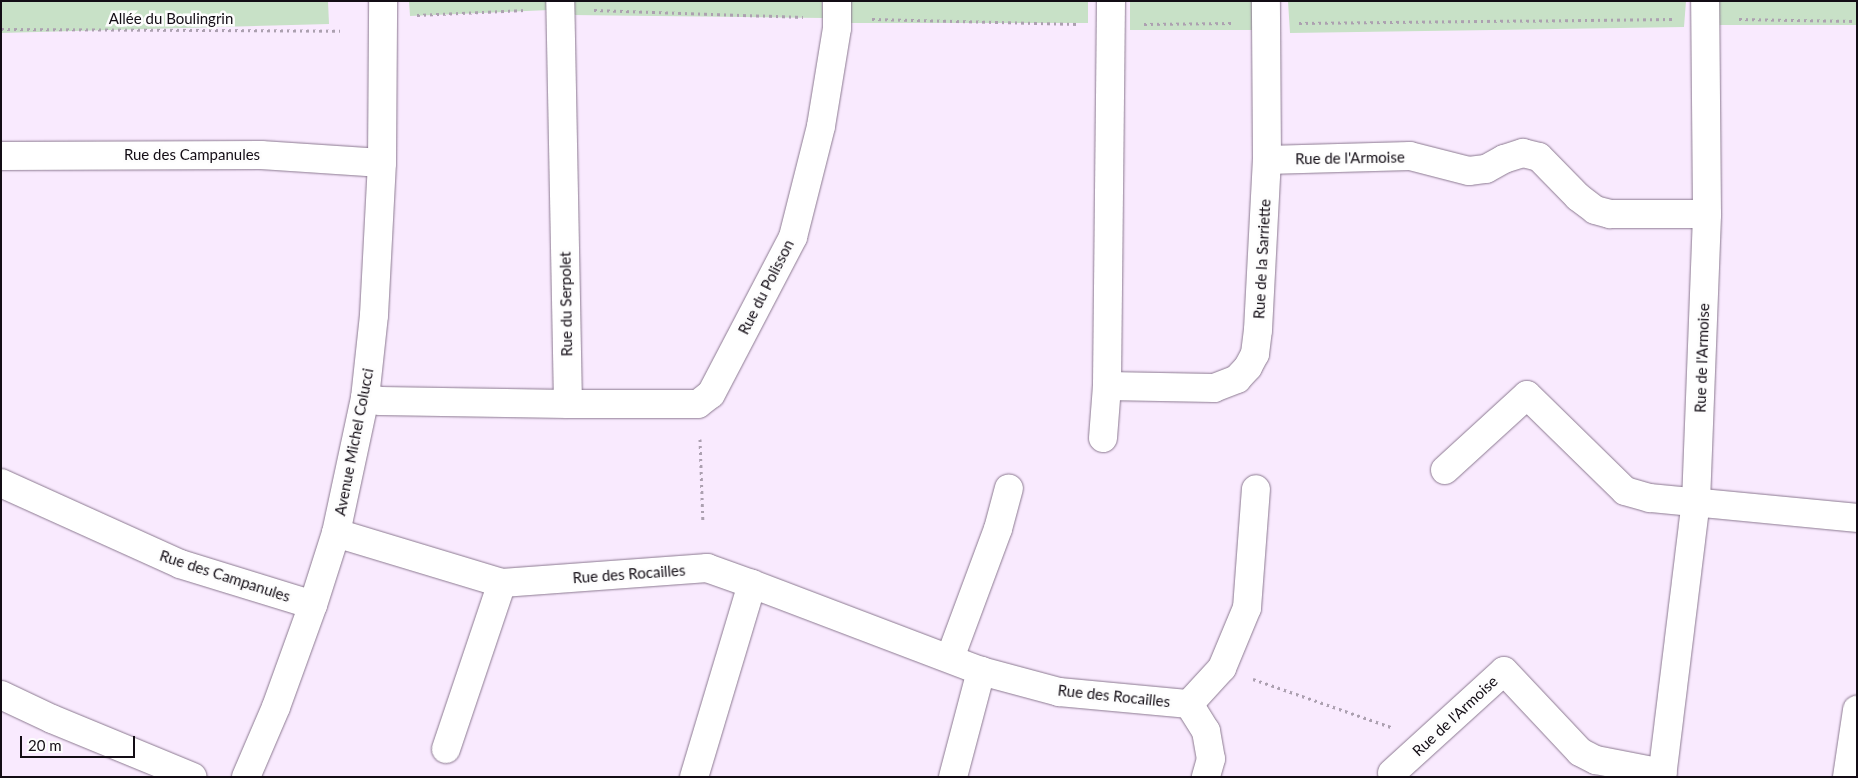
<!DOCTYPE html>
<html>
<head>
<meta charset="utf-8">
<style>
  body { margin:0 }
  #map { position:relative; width:1858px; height:778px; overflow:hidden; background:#f9eafe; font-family:Lato,sans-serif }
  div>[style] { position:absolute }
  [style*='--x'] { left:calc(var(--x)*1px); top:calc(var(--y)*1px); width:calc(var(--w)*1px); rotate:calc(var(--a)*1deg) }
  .green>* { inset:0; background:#c8e1c7; transform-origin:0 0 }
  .path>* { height:3px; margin-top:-1.5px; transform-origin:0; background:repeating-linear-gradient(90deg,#aca0b0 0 2.5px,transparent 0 6.5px) }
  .roads { filter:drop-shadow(0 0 1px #8b7990) drop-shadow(0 0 1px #8b7990) }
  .minor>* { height:28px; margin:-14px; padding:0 14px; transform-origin:14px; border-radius:14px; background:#fff }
  .major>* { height:28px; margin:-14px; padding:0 14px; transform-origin:14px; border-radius:14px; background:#fff }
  span { translate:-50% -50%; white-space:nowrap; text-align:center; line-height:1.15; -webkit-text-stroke:5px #fdfdfd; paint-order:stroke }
  .street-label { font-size:15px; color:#130d15 }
  .frame { position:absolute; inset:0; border:2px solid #130d15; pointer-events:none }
  .scale { position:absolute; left:20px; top:736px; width:115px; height:22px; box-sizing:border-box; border:2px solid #130d15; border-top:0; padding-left:6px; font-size:15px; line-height:18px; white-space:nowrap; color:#130d15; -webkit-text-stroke:4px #fdfdfd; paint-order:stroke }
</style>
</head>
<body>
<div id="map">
  <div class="green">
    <i style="clip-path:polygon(1px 1px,328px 1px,329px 24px,1px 33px)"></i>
    <i style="clip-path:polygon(409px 1px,550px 1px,550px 10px,410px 16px)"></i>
    <i style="clip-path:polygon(571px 1px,822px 1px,823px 18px,572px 15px)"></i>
    <i style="left:851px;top:1px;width:237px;height:22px"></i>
    <i style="left:1130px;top:1px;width:126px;height:29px"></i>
    <i style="clip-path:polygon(1288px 1px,1686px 1px,1684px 27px,1290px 33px)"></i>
    <i style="left:1717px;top:1px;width:140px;height:24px"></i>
  </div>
  <div class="path">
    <i style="--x:594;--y:10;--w:209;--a:1.9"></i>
    <i style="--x:417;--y:15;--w:109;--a:-2.6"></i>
    <i style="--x:872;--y:19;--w:206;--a:1.4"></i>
    <i style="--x:1739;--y:19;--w:118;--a:1"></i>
    <i style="--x:1299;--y:23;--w:374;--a:-0.6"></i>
    <i style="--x:1144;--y:24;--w:89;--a:-0.6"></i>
    <i style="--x:1;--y:29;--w:339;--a:0.3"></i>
    <i style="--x:700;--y:439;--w:84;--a:88"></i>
    <i style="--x:1253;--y:679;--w:146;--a:19.2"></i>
  </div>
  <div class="roads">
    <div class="minor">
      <i style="--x:1111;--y:1;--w:385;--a:90.6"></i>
      <i style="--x:1107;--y:386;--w:107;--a:1.1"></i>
      <i style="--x:1214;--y:388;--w:25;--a:-21"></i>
      <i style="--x:1237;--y:379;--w:16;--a:-47"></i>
      <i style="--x:1248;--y:367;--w:15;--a:-62"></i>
      <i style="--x:1255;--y:354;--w:24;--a:-83"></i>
      <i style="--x:1258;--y:330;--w:170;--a:-87"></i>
      <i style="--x:1267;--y:160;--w:159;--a:-90.4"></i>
      <i style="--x:1;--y:156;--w:260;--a:-0.2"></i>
      <i style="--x:261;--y:155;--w:121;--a:3.8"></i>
      <i style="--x:1267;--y:160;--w:143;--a:-1.6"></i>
      <i style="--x:1410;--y:156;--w:61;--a:14.3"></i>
      <i style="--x:1469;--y:171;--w:17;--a:-7"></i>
      <i style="--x:1486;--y:169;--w:21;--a:-29"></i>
      <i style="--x:1504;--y:159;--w:20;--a:-18"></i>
      <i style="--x:1523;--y:153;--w:16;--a:14"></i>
      <i style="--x:1539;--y:157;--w:56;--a:45.7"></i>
      <i style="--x:1578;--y:197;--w:21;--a:37"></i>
      <i style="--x:1595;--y:210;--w:16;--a:15"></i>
      <i style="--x:1610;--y:214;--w:97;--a:0"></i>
      <i style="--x:365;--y:398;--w:15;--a:11"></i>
      <i style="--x:380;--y:401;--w:188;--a:0.9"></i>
      <i style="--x:568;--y:404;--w:403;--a:-91.1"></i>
      <i style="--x:568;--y:404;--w:130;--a:0"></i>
      <i style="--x:698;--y:404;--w:16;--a:-38"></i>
      <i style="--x:711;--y:394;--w:177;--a:-62.4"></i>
      <i style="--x:793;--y:237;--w:114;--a:-75.8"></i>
      <i style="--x:821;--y:126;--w:99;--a:-80.7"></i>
      <i style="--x:837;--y:28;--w:27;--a:-90"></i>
      <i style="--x:1103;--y:438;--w:52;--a:-85.6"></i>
      <i style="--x:1445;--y:470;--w:111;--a:-42.4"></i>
      <i style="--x:1527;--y:395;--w:137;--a:44.4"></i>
      <i style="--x:1625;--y:491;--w:26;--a:16"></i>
      <i style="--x:1650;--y:498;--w:208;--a:5.5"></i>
      <i style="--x:1;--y:483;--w:196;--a:24.3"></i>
      <i style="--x:180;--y:564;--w:139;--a:17.1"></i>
      <i style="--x:336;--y:533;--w:173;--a:16.8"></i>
      <i style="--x:502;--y:583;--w:206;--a:-4.2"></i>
      <i style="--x:707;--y:568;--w:48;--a:19.6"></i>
      <i style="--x:752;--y:584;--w:202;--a:106.7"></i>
      <i style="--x:752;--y:584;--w:245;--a:20.8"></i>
      <i style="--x:981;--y:671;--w:81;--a:15.1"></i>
      <i style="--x:1059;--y:692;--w:131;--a:5.3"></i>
      <i style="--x:1189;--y:704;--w:32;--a:58"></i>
      <i style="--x:1206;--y:731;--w:28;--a:80"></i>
      <i style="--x:1211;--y:759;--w:19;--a:106"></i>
      <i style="--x:950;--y:658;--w:138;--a:-69.6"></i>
      <i style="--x:998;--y:529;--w:42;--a:-75"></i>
      <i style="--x:1189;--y:704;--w:49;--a:-47.5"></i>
      <i style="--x:1222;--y:668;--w:65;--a:-67.4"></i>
      <i style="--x:1247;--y:608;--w:119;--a:-85.7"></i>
      <i style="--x:446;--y:749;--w:175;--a:-71.4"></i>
      <i style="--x:1392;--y:773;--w:151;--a:-42.3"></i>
      <i style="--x:1504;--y:671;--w:111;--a:46.8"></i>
      <i style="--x:1580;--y:752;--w:18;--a:27"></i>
      <i style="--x:1596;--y:760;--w:68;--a:11"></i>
      <i style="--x:246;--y:777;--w:76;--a:-66.8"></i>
      <i style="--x:276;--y:707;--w:109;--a:-70.1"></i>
      <i style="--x:313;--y:605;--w:76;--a:-72.3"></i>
      <i style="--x:336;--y:533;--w:138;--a:-77.9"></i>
      <i style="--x:365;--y:398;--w:83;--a:-83.8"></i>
      <i style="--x:374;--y:315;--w:152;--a:-87"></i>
      <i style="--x:382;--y:163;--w:162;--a:-89.6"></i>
      <i style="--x:953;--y:777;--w:110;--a:-75.2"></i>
      <i style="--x:1662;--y:777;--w:277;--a:-83"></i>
      <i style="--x:1696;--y:502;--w:288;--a:-87.8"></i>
      <i style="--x:1707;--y:214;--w:213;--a:-90.5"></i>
      <i style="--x:1847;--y:777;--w:68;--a:-81.5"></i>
    </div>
    <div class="major">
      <i style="--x:1;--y:695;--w:56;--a:25.2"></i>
      <i style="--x:52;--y:719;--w:152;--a:22.4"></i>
    </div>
  </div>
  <div class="street-label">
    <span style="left:171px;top:19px">Allée du Boulingrin</span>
    <span style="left:192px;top:155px">Rue des Campanules</span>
    <span style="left:1350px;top:158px;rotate:-1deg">Rue de l'Armoise</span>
    <span style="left:1262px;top:259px;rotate:-87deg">Rue de la Sarriette</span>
    <span style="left:766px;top:287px;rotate:-63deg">Rue du Polisson</span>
    <span style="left:566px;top:304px;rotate:-91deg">Rue du Serpolet</span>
    <span style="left:1702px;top:358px;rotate:-88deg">Rue de l'Armoise</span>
    <span style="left:354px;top:442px;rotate:-79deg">Avenue Michel Colucci</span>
    <span style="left:629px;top:574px;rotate:-4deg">Rue des Rocailles</span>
    <span style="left:225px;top:576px;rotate:18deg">Rue des Campanules</span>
    <span style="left:1114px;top:696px;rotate:6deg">Rue des Rocailles</span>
    <span style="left:1455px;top:716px;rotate:-43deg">Rue de l'Armoise</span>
  </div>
  <div class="frame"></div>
  <div class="scale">20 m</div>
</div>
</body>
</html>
